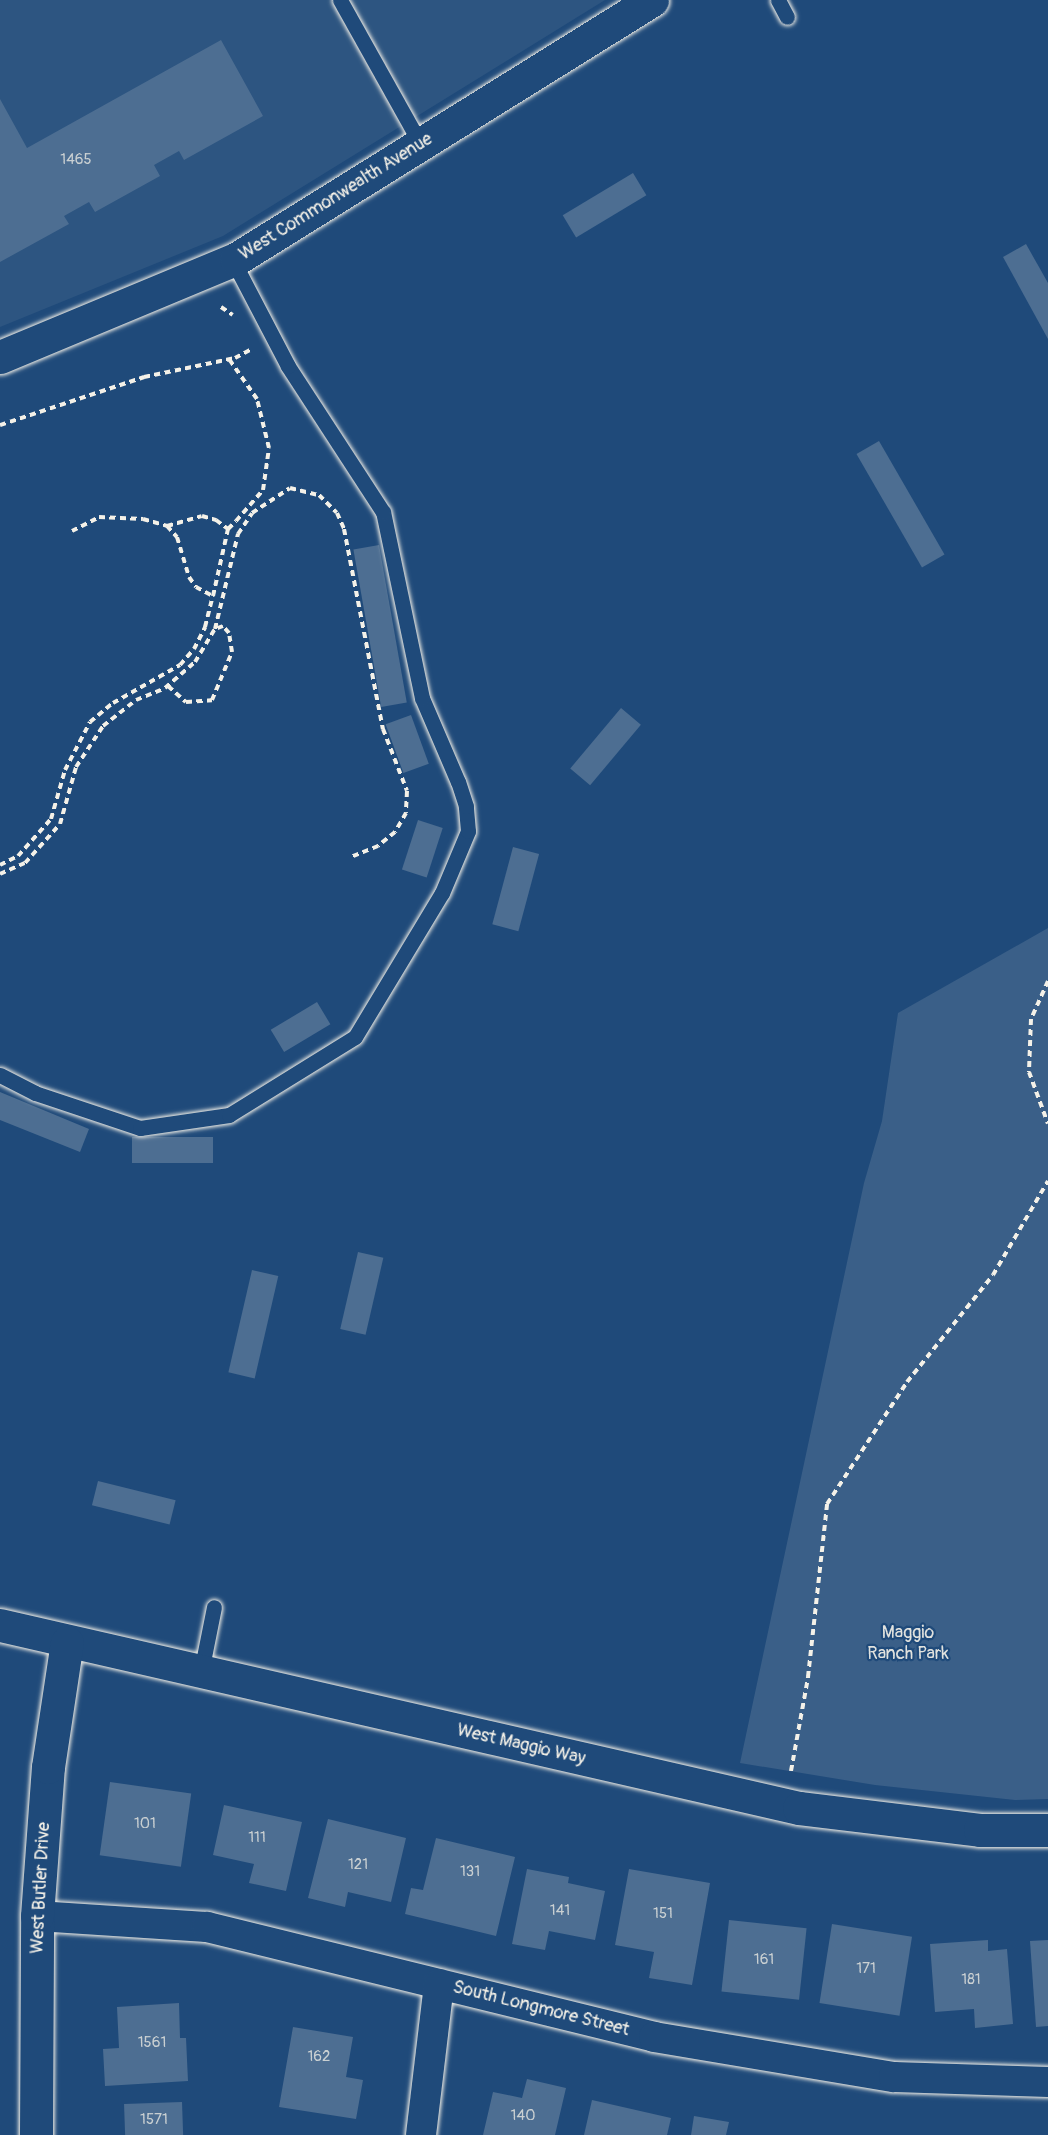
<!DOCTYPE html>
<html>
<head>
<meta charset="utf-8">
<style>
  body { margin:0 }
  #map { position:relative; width:1048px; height:2135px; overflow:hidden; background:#1f4a7a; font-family:Pangolin,sans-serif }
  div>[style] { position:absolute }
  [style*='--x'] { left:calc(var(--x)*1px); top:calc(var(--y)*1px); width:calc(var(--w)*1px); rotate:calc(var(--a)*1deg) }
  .built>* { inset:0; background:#2d5581 }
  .green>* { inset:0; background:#3a5f88 }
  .building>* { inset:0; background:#4d6e92; transform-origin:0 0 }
  .path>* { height:4px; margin-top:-2px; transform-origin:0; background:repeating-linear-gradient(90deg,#f4f1e8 0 6px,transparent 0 10.5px) }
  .roads { filter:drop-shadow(0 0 2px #f4f1e8) drop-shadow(0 0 2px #f4f1e8) }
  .service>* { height:15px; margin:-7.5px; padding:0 7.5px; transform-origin:7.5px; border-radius:7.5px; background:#1f4a7a }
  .minor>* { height:30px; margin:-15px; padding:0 15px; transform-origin:15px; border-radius:15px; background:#1f4a7a }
  .tertiary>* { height:33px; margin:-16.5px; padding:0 16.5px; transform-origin:16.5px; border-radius:16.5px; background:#1f4a7a }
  span { translate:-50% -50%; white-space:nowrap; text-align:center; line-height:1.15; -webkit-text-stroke:4.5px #1f4a7a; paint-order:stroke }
  .number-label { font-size:15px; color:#cad0d2 }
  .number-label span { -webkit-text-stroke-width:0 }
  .street-label { font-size:18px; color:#f4f1e8 }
  .park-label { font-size:18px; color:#e1e2de }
</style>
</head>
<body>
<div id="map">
  <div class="built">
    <i style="clip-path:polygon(0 0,605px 0,223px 236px,0 327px)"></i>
  </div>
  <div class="green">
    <i style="clip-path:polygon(1048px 928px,1048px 1799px,1015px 1800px,875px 1785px,740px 1763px,864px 1183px,882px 1121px,898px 1013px)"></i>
  </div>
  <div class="building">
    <i style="clip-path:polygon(221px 40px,263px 116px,184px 160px,179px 151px,154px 165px,160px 176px,95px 212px,89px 202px,64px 216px,69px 224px,0 262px,0 99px,27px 148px)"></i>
    <i style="left:633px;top:173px;width:26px;height:82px;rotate:59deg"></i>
    <i style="clip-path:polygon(1026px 244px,1048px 283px,1048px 339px,1003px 257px)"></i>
    <i style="left:879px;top:441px;width:131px;height:26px;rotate:60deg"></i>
    <i style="left:379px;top:545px;width:160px;height:26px;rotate:80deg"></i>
    <i style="left:621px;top:708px;width:26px;height:79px;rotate:40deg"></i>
    <i style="left:411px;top:715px;width:52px;height:27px;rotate:70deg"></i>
    <i style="left:418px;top:820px;width:26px;height:52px;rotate:18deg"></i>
    <i style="left:513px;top:847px;width:27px;height:80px;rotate:15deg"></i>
    <i style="left:317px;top:1002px;width:26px;height:54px;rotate:59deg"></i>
    <i style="clip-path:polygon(0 1092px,89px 1129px,80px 1152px,0 1120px)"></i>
    <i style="left:213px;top:1137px;width:26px;height:81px;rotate:90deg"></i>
    <i style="left:358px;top:1252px;width:26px;height:79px;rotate:13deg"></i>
    <i style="left:252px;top:1270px;width:27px;height:105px;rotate:13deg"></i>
    <i style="left:98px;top:1481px;width:80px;height:25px;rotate:14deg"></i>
    <i style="left:110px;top:1782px;width:82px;height:74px;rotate:8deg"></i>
    <i style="clip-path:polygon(224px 1805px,302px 1822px,286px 1891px,249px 1883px,254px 1864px,213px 1855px)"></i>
    <i style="clip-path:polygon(328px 1819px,406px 1838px,391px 1902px,348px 1892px,345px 1907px,308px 1898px)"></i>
    <i style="clip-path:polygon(436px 1838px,515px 1857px,496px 1936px,405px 1914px,411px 1888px,423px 1890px)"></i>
    <i style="clip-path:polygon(527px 1869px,569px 1877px,568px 1883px,605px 1891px,595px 1940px,549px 1931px,545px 1950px,512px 1944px)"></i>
    <i style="clip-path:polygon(629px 1869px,710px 1883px,692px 1985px,649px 1978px,654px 1952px,615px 1945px)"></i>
    <i style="left:729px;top:1920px;width:78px;height:72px;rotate:6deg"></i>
    <i style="left:832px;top:1924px;width:81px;height:80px;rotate:9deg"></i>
    <i style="clip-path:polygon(988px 1940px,988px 1951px,1007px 1949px,1013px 2024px,975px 2028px,974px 2009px,935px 2012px,930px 1944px)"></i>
    <i style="clip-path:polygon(1048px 1940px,1048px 2026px,1036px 2027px,1030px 1941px)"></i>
    <i style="clip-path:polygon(179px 2003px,180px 2038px,186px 2038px,188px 2081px,105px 2086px,103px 2049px,119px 2048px,117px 2007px)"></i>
    <i style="clip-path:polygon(293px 2027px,353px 2037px,346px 2077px,363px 2080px,356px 2119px,279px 2107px)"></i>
    <i style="clip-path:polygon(527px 2079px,566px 2088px,555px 2135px,483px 2135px,493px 2092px,522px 2098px)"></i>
    <i style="clip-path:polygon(592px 2100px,671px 2118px,667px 2135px,584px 2135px)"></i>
    <i style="left:182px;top:2102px;width:33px;height:58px;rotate:88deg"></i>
    <i style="clip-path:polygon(694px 2116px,729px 2122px,726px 2135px,691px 2135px)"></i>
  </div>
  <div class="path">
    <i style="--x:221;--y:307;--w:14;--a:34"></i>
    <i style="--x:0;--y:425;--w:152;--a:-18.4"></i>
    <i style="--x:144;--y:377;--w:93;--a:-11.8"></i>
    <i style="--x:235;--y:358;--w:19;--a:-28"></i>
    <i style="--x:167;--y:526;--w:15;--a:48"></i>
    <i style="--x:177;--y:537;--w:42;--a:73.3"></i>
    <i style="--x:189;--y:577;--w:12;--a:55"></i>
    <i style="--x:196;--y:587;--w:19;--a:28"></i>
    <i style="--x:213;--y:596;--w:69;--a:-77.4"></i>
    <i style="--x:72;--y:531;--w:30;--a:-27"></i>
    <i style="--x:99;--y:517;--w:44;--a:2.6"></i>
    <i style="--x:143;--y:519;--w:25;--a:16"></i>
    <i style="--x:167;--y:526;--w:36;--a:-16"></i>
    <i style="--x:202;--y:516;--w:15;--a:16"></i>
    <i style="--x:216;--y:520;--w:15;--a:37"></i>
    <i style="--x:228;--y:529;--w:11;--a:-45"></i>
    <i style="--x:236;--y:521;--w:41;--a:-48.9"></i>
    <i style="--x:263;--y:490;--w:42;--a:-81.9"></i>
    <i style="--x:269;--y:448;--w:50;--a:-103.8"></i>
    <i style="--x:257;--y:399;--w:49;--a:-125"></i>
    <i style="--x:168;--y:686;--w:24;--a:42"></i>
    <i style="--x:186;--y:702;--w:26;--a:-4"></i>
    <i style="--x:212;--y:700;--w:52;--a:-67.4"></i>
    <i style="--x:232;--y:652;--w:19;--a:-99"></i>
    <i style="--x:229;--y:633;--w:9;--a:-131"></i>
    <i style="--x:223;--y:626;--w:9;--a:159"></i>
    <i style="--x:0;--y:865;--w:20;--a:-27"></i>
    <i style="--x:18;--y:856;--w:50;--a:-48.3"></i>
    <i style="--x:51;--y:819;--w:51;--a:-74.1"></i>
    <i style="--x:65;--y:770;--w:54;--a:-62.5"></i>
    <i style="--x:90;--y:722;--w:30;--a:-40"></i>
    <i style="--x:113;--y:703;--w:77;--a:-29.6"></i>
    <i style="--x:180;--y:665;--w:21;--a:-49"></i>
    <i style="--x:194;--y:649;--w:25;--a:-63"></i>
    <i style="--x:205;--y:627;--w:32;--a:-76"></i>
    <i style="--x:0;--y:874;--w:27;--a:-24"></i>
    <i style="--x:25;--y:863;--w:52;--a:-48.1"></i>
    <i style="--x:60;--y:824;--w:59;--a:-74.3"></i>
    <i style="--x:76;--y:767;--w:49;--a:-56.6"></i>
    <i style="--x:103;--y:726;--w:42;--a:-38.2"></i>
    <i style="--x:136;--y:700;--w:31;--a:-22"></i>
    <i style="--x:165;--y:688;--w:40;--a:-41"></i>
    <i style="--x:195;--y:662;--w:39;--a:-59"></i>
    <i style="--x:215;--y:629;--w:98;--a:-76.4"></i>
    <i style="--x:238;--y:534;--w:25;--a:-56"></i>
    <i style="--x:252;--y:513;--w:45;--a:-33.3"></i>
    <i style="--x:290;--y:488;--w:30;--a:14"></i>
    <i style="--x:319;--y:495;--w:25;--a:45"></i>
    <i style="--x:337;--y:513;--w:17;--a:66"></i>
    <i style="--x:344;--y:529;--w:204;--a:79"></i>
    <i style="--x:383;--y:729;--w:66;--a:68.8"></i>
    <i style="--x:407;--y:791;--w:22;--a:93"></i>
    <i style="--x:406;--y:813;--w:22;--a:120"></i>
    <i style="--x:395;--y:832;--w:22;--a:141"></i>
    <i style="--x:378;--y:846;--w:31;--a:158"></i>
    <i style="--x:1048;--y:981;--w:42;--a:114.1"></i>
    <i style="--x:1031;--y:1019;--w:53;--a:92.2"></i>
    <i style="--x:1029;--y:1072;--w:55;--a:69.9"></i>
    <i style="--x:791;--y:1771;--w:96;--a:-79.7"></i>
    <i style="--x:808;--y:1677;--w:174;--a:-83.7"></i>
    <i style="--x:827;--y:1504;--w:146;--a:-56.7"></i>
    <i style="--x:907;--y:1382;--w:137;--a:-51.2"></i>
    <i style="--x:993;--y:1275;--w:109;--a:-59.7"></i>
  </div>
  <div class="roads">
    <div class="service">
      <i style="--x:340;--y:0;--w:166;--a:60.8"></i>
      <i style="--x:778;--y:0;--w:19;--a:62"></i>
      <i style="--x:0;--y:1075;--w:39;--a:27"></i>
      <i style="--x:35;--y:1093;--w:111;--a:18.4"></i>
      <i style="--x:140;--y:1128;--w:90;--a:-8.3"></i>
      <i style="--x:229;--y:1115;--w:148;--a:-31.8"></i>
      <i style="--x:355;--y:1037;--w:168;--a:-58.9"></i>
      <i style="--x:442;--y:893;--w:67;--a:-67.2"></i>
      <i style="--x:468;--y:831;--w:25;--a:-95"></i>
      <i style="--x:466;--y:806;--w:25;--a:-108"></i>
      <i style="--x:458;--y:782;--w:91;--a:-113.2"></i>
      <i style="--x:422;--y:698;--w:190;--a:-101.8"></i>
      <i style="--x:383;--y:512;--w:174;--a:-123.1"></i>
      <i style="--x:288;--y:366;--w:119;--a:-117.6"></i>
      <i style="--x:201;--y:1672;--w:66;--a:-78.7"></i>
    </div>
    <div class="minor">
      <i style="--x:37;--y:1916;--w:170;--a:3.7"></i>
      <i style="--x:207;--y:1927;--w:460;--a:13.8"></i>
      <i style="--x:654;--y:2037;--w:243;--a:9.5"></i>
      <i style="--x:894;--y:2077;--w:154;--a:1.9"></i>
      <i style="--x:421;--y:2135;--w:152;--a:-83.2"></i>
    </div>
    <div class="tertiary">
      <i style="--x:0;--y:357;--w:256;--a:-22.6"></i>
      <i style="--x:236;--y:259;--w:490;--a:-31.9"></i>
      <i style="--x:0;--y:1625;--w:820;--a:12.9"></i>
      <i style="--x:799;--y:1808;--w:182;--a:6.9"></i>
      <i style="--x:980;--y:1830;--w:68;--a:0"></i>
      <i style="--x:36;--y:2135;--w:219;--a:-89.7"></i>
      <i style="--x:37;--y:1916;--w:149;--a:-85.8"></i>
      <i style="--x:48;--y:1767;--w:126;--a:-81.4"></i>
    </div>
  </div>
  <div class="number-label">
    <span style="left:76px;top:160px">1465</span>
    <span style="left:145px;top:1824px">101</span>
    <span style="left:257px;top:1838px">111</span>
    <span style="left:358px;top:1865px">121</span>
    <span style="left:470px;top:1872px">131</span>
    <span style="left:560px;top:1911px">141</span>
    <span style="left:663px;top:1914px">151</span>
    <span style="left:764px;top:1960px">161</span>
    <span style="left:866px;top:1969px">171</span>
    <span style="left:971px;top:1980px">181</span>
    <span style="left:152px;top:2043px">1561</span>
    <span style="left:319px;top:2057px">162</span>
    <span style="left:523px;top:2116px">140</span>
    <span style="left:154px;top:2120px">1571</span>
  </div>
  <div class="street-label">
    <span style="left:336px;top:197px;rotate:-32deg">West Commonwealth Avenue</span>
    <span style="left:521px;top:1745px;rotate:13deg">West Maggio Way</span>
    <span style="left:41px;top:1888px;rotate:-87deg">West Butler Drive</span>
    <span style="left:541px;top:2009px;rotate:14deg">South Longmore Street</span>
  </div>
  <div class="park-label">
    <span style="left:908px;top:1644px">Maggio<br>Ranch Park</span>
  </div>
</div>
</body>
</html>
